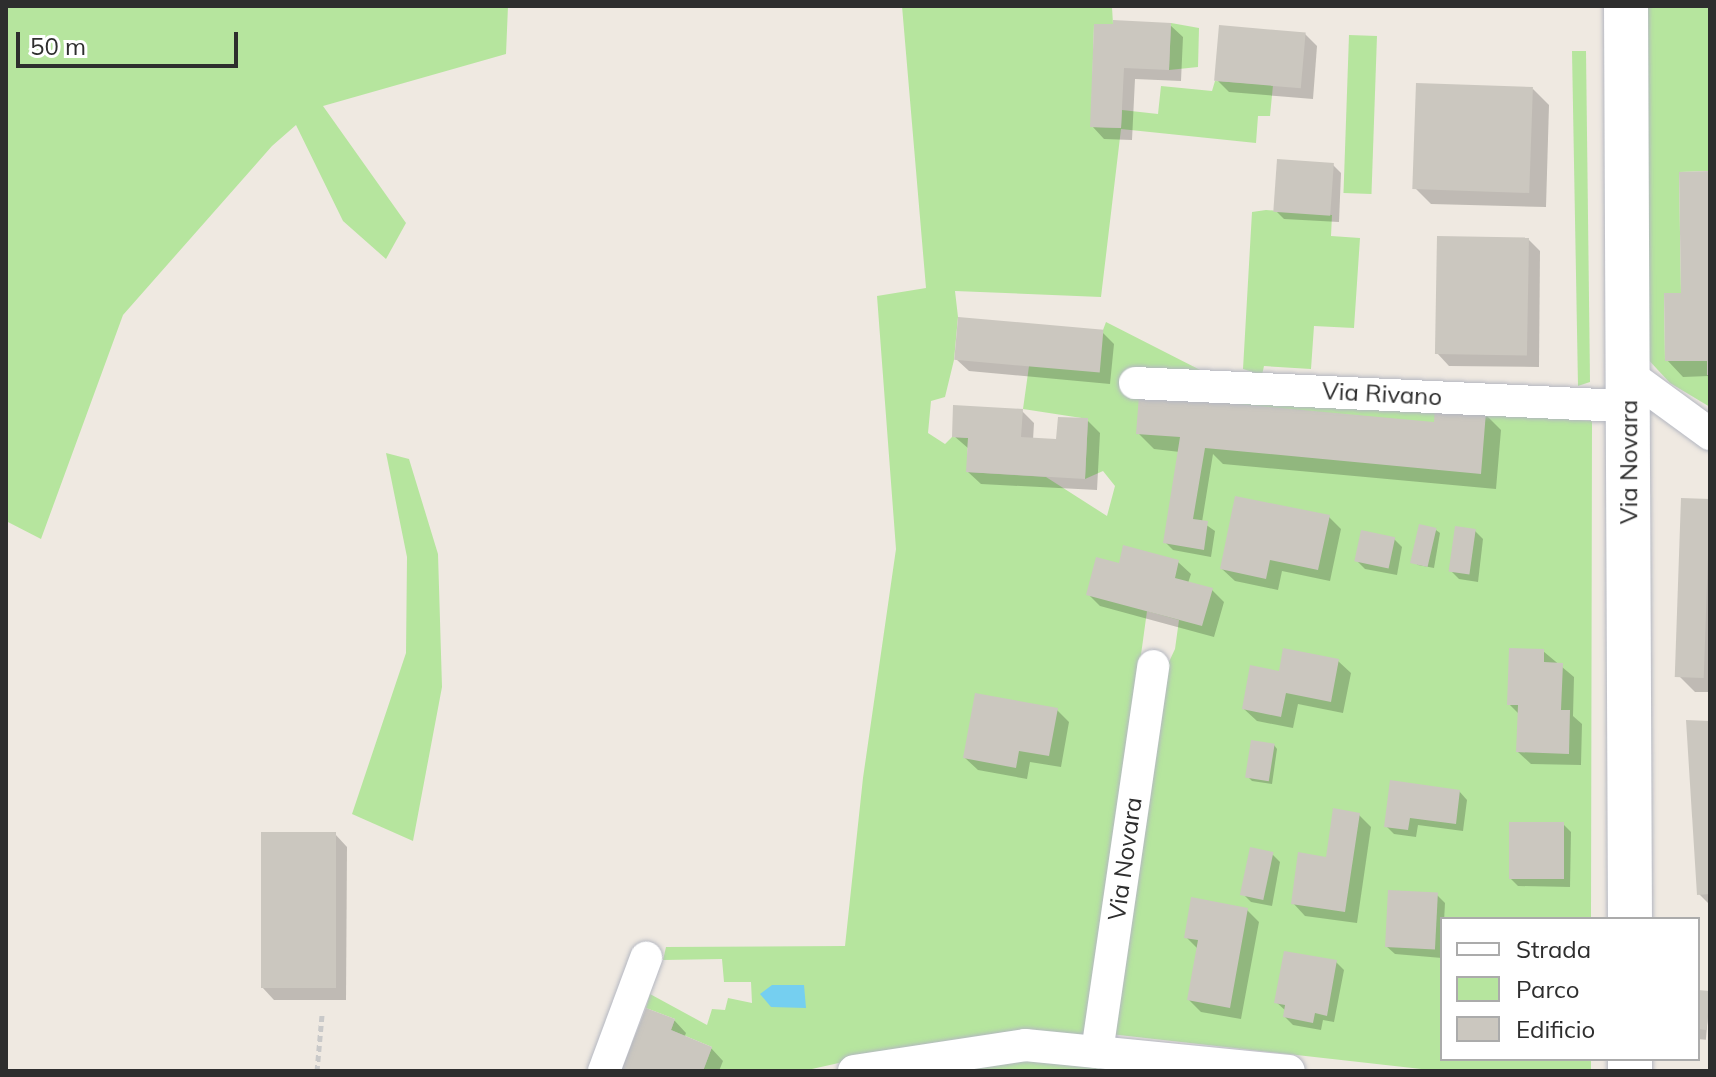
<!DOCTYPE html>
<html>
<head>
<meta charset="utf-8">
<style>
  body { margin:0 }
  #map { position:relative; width:1716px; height:1077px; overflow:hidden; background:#efe9e1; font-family:Mulish,sans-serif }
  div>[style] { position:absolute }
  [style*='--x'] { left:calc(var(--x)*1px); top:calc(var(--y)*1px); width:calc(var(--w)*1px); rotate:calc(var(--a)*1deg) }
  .green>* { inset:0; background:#b6e59e; transform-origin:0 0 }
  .water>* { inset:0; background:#75cff0 }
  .shadow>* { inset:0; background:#0003; transform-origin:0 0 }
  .building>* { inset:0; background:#cbc7bf; transform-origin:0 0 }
  .path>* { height:5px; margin-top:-2.5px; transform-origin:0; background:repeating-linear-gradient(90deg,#c9c9c9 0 6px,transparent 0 10px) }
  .roads { filter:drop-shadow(0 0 2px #b4b7c1) drop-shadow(0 0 2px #b4b7c1) }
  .minor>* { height:32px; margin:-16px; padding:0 16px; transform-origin:16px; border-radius:16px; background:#fff }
  .secondary>* { height:44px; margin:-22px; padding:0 22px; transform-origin:22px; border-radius:22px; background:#fff }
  span { translate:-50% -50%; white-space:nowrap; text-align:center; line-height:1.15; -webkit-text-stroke:8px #fff; paint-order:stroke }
  .street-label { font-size:24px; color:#2e2e2e }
  .frame { position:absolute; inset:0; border:8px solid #2e2e2e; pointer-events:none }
  .legend { position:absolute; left:1440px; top:917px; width:260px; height:144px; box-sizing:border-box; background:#fff; border:2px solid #ababab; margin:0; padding:10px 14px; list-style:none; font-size:24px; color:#2e2e2e }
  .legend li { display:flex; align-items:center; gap:16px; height:40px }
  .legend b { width:40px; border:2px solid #ababab }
  .scale { position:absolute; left:16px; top:32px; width:222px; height:36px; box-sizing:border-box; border:4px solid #2e2e2e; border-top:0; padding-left:10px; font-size:24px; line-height:28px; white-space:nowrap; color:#2e2e2e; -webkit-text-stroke:6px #fff; paint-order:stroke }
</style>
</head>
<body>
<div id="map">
  <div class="green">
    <i style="clip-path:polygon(6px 6px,508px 6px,506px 54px,323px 106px,406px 223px,386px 259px,343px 221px,296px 125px,272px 146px,123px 315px,41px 539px,6px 521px)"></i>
    <i style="clip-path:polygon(902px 6px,1135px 6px,1112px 7px,1113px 24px,1094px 24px,1091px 127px,1121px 128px,1122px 110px,1158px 114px,1161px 86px,1212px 91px,1215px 81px,1273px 85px,1270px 116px,1258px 116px,1256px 143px,1121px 129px,1101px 297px,955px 291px,958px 317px,954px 360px,945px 397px,931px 401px,928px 433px,945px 444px,952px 437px,968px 438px,967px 472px,1046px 477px,1107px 516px,1115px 486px,1103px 471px,1085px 479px,1088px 419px,1023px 409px,1029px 366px,1103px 330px,1106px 322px,1210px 375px,1126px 370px,1123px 389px,1592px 421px,1591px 919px,1442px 919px,1442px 1059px,1591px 1059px,1591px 1071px,1439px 1071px,1110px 1034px,1159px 683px,1175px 649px,1179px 620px,1147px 611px,1088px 1041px,861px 1058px,803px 1071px,703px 1071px,712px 1047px,671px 1030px,675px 1019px,646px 1008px,650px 994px,707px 1025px,712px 1009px,725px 1010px,728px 998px,752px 1003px,751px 982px,724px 982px,722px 959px,663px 960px,666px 947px,845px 946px,863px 778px,896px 549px,877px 296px,926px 288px)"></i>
    <i style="clip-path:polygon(1634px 6px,1710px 6px,1710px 171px,1679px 172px,1681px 293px,1664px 294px,1665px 361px,1707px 361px,1710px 407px,1670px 383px,1644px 355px)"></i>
    <i style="clip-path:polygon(1171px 23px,1199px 28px,1198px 67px,1169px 70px)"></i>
    <i style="left:1349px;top:35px;width:28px;height:158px;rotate:2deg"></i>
    <i style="clip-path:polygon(1572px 51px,1586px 51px,1590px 382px,1578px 386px)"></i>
    <i style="clip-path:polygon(1266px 210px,1332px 215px,1331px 236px,1360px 238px,1354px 328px,1314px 326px,1311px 369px,1264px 366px,1262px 375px,1243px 369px,1252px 212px)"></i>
    <i style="clip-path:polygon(386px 453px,409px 459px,438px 554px,442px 687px,413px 841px,352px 814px,406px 653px,407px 557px)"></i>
    <i style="clip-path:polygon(1022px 1054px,1154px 1071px,916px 1071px)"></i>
  </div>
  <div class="water">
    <i style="clip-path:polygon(772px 985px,804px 985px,806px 1008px,771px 1007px,760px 994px)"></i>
  </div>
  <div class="shadow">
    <i style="clip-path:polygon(1170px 25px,1183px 37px,1181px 81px,1135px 79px,1132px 140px,1104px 139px,1092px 126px,1096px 26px)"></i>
    <i style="clip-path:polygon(1305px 34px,1317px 46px,1313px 99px,1229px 92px,1217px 80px)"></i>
    <i style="clip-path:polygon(1533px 89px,1549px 105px,1546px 207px,1431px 204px,1415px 188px)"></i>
    <i style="clip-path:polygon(1333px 165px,1341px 173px,1339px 222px,1284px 219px,1276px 211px)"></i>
    <i style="clip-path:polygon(1710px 173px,1710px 393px,1709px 376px,1683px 377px,1667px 360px)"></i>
    <i style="clip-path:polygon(1528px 239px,1540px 251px,1539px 367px,1449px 366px,1437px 353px)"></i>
    <i style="clip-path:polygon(1102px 332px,1114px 344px,1110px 384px,969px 371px,956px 359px)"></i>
    <i style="clip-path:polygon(1022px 411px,1034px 423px,1033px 440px,1058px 441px,1087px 420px,1100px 433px,1097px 490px,981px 484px,968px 472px,969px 449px,954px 436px)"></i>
    <i style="clip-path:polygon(1485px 414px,1501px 430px,1496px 489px,1223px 464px,1213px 454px,1202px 522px,1215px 531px,1211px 557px,1173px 550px,1165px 542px,1180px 452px,1154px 449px,1138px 433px,1436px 424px)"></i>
    <i style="clip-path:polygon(1710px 501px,1710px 692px,1695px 692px,1679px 676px)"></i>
    <i style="clip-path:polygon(1329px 517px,1341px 529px,1330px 581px,1282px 571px,1278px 590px,1235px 581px,1222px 569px)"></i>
    <i style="clip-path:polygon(1436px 530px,1440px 533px,1434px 568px,1418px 565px,1414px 562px)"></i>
    <i style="clip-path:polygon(1475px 531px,1483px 539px,1478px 582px,1459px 579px,1451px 571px)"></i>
    <i style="clip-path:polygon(1394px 539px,1402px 547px,1397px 575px,1365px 569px,1357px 561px)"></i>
    <i style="clip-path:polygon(1178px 562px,1191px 574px,1188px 583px,1212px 590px,1224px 602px,1214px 637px,1100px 606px,1088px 594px,1120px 566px)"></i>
    <i style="clip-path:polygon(1543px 651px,1574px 677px,1573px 716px,1582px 724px,1581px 765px,1531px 764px,1518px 752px,1519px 714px,1509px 704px)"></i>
    <i style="clip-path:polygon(1338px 661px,1351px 673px,1343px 713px,1298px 704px,1293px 728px,1257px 721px,1244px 709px,1280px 673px)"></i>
    <i style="clip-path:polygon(1057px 710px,1069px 722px,1061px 767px,1030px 762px,1027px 779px,978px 770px,965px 758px)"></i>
    <i style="clip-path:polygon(1710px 723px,1710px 905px,1699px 894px)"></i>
    <i style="clip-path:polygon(1274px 745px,1277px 749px,1272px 784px,1252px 781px,1248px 777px)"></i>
    <i style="clip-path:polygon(1459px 791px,1467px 800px,1463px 831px,1418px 825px,1416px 837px,1394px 834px,1386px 826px)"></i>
    <i style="clip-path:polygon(1359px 815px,1371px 827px,1357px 923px,1305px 916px,1293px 903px)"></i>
    <i style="clip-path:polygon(1563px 824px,1571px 832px,1570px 887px,1518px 886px,1510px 878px)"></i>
    <i style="clip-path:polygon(335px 834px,347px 847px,346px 1000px,274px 1000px,262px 987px)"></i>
    <i style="clip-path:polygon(1272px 854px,1280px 862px,1272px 906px,1251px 902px,1243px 894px)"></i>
    <i style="clip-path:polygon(1437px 895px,1445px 903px,1442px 958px,1395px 954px,1386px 946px)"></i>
    <i style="clip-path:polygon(1247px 910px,1259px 922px,1241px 1019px,1201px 1012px,1189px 1000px,1198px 949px,1186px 937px)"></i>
    <i style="clip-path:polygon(1336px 962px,1344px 970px,1334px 1022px,1323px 1020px,1321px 1030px,1293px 1025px,1285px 1017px,1286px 1011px,1276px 1002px)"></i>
    <i style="left:1698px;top:992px;width:12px;height:47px;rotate:5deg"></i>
    <i style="clip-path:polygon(674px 1020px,686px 1033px,684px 1038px,711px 1048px,723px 1061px,719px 1071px,623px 1071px)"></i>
  </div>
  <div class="building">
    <i style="clip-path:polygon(1113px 20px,1171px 23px,1169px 70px,1124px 68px,1121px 128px,1090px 127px,1094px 24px,1113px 24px)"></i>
    <i style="left:1219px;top:25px;width:87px;height:56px;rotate:5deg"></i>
    <i style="left:1416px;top:83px;width:117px;height:106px;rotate:2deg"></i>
    <i style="left:1277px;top:159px;width:57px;height:53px;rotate:4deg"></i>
    <i style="clip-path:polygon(1710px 171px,1710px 375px,1707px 375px,1707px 361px,1665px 361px,1664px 293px,1681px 293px,1679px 172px)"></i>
    <i style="left:1437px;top:236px;width:92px;height:118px;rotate:1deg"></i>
    <i style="left:958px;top:317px;width:146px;height:43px;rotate:5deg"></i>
    <i style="clip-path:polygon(1139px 395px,1434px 422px,1435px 407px,1486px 412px,1481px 474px,1205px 448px,1193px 519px,1208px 521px,1204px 550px,1163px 543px,1180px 437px,1136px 434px)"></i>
    <i style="clip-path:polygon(953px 405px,1023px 409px,1021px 437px,1056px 439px,1058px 417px,1088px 418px,1085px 479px,966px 472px,968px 438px,952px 437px)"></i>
    <i style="clip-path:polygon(1235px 496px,1330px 515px,1318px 570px,1270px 560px,1266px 579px,1220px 569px)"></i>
    <i style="left:1681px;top:498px;width:29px;height:179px;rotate:2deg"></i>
    <i style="left:1419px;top:524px;width:18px;height:40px;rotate:13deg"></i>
    <i style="left:1455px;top:526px;width:21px;height:46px;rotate:8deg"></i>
    <i style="left:1361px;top:530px;width:35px;height:32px;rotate:12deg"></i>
    <i style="clip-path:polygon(1123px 545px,1179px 560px,1175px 578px,1213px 588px,1202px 626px,1086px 595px,1096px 557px,1119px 563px)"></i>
    <i style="clip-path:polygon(1283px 648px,1339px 659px,1331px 702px,1286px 693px,1281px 717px,1242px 709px,1250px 665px,1279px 671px)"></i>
    <i style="clip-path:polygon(1509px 648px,1544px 649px,1544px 662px,1563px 663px,1561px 710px,1570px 710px,1569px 754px,1516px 752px,1518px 705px,1507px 705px)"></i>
    <i style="clip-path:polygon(975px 693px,1058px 708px,1049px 756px,1019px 751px,1016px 768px,963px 758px)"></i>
    <i style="clip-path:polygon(1686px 720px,1710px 721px,1710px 894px,1697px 895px)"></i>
    <i style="left:1251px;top:740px;width:24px;height:38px;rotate:9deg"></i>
    <i style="clip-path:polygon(1390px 780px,1460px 790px,1456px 824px,1410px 818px,1408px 830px,1384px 827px)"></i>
    <i style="clip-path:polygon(1333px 808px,1360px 813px,1345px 912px,1291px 904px,1298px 852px,1326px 857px)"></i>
    <i style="left:1509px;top:822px;width:55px;height:57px"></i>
    <i style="left:261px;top:832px;width:75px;height:156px"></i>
    <i style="left:1250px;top:847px;width:24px;height:49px;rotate:12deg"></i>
    <i style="left:1388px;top:890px;width:50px;height:57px;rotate:3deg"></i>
    <i style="clip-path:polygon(1191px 897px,1248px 908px,1230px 1008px,1187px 1000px,1198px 940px,1184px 938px)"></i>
    <i style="clip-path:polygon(1284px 951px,1337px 960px,1327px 1016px,1315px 1013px,1313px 1023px,1283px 1017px,1285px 1005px,1274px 1003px)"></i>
    <i style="left:1698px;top:990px;width:12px;height:39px;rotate:5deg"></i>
    <i style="clip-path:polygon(646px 1008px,675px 1019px,671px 1030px,712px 1047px,703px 1071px,621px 1071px)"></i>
  </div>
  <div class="path">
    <i style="--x:317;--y:1071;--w:56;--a:-84.9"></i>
  </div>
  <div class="roads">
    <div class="minor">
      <i style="--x:1628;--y:374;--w:102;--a:36.2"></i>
      <i style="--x:1135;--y:383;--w:495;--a:2.7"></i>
      <i style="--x:1097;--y:1052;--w:390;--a:-81.7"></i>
      <i style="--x:604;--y:1071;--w:121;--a:-69.6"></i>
      <i style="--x:854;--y:1071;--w:173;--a:-8.6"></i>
      <i style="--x:1025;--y:1045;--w:265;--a:5.6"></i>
    </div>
    <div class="secondary">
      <i style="--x:1626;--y:6;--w:913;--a:89.75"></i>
      <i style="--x:1630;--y:1059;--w:12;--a:90"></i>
    </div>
  </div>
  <div class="street-label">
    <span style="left:1382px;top:394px;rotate:3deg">Via Rivano</span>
    <span style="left:1629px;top:462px;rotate:-90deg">Via Novara</span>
    <span style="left:1125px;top:859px;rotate:-82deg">Via Novara</span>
  </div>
  <div class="frame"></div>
  <ul class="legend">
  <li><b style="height:10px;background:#fff"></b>Strada</li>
  <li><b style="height:22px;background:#b6e59e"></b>Parco</li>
  <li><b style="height:22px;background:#cbc7bf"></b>Edificio</li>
  </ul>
  <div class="scale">50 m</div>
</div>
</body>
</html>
